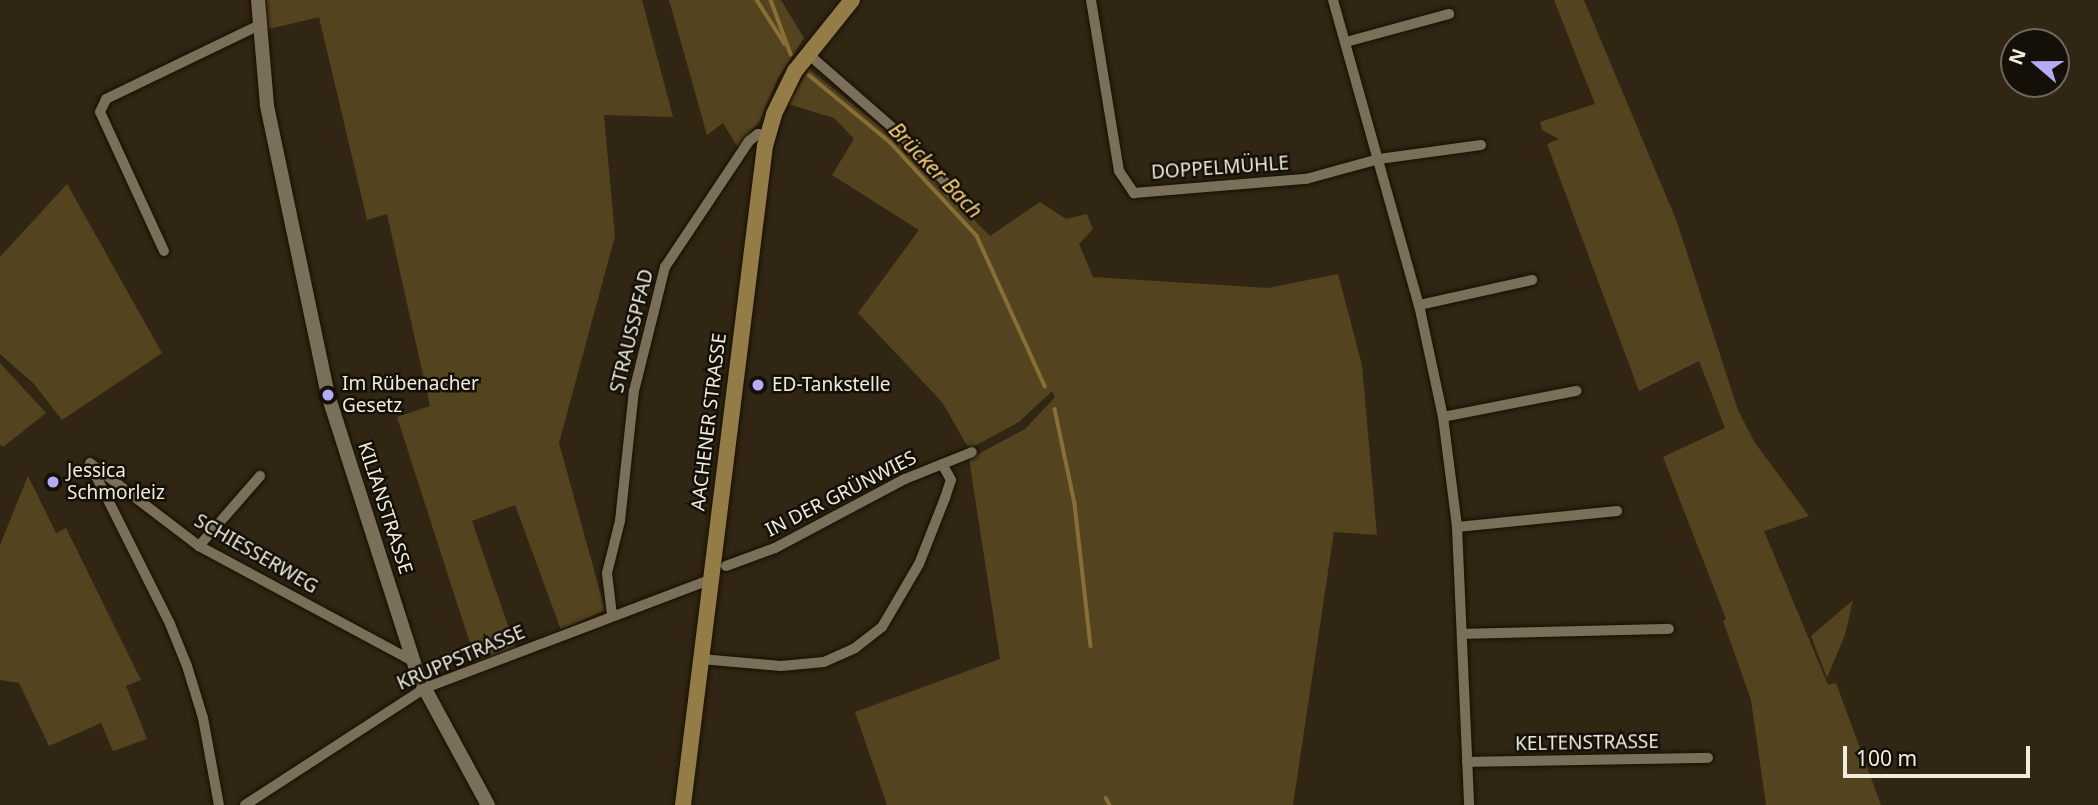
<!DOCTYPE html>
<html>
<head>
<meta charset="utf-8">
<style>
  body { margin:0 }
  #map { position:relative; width:2098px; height:805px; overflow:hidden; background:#302613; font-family:"Noto Sans",sans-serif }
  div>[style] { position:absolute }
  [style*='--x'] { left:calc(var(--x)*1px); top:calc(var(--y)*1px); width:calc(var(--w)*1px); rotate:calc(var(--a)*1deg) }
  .green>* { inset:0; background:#54431f }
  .stream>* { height:3.5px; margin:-1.75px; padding:0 1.75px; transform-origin:1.75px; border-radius:1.75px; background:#896f35 }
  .roads { filter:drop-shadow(0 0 2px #180f00) drop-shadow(0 0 2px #180f00) }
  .minor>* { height:10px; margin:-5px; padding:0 5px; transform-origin:5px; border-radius:5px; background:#7a6f59 }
  .tertiary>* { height:14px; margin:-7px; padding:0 7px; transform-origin:7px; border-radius:7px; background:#7a6f59 }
  .secondary>* { height:16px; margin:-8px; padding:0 8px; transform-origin:8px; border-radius:8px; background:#937c46 }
  .dots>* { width:19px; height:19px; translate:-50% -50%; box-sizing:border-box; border:4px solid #141008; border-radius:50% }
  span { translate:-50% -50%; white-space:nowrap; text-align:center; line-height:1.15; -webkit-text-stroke:5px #141008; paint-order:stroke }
  .street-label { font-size:19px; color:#f2ece0 }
  .poi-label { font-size:19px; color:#f2ece0 }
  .left { translate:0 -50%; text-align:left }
  .water-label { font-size:21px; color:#f5cc77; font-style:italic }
  .north { position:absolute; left:2000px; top:28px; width:70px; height:70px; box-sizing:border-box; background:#141008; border:2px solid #6d685e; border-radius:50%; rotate:290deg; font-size:19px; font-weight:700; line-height:28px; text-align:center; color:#f2ece0 }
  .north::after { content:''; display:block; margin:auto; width:24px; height:32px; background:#b5acf8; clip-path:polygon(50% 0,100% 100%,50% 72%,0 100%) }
  .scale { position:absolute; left:1843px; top:746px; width:187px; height:32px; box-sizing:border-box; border:4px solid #f2ece0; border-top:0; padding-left:9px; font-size:21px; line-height:24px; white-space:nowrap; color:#f2ece0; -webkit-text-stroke:5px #141008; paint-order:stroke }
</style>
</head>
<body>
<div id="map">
  <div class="green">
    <i style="clip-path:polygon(263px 0,642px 0,673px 117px,604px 115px,615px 236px,559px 443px,605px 610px,561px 630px,515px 505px,472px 521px,516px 649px,476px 662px,397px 417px,430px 406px,387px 214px,367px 220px,319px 17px,265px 30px)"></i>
    <i style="clip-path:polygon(669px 0,781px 0,804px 38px,778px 78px,760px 120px,738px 148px,723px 123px,707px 135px)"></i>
    <i style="clip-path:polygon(1554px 0,1584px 0,1677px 222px,1738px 410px,1755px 443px,1809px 516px,1764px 531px,1828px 685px,1836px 683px,1881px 805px,1766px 805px,1751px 700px,1723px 621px,1726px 619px,1663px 457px,1725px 428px,1699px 361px,1639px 391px,1547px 144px,1559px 139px,1542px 130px,1540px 122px,1595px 104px)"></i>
    <i style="clip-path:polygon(809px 69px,894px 138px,990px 236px,1040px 202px,1066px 219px,1087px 214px,1093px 229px,1079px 244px,1093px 277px,1268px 288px,1338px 274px,1362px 365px,1377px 535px,1334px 532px,1293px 805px,887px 805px,855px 712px,1000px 659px,969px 459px,1025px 429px,1055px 397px,1052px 391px,1019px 422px,969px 449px,942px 402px,858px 313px,919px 230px,832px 175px,854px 139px,834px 118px,788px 104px)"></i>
    <i style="clip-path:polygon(67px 184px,162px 353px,62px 420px,34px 384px,0 354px,0 257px)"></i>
    <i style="clip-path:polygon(0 363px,46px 413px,3px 447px,0 444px)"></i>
    <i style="clip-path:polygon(28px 476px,56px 533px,66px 528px,141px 680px,126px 686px,147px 739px,113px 751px,101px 723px,49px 746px,19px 683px,0 680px,0 545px)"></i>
    <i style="clip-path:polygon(1853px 600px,1845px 635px,1827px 678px,1811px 636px)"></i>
  </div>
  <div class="stream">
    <i style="--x:757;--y:0;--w:52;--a:57.5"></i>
    <i style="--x:771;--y:0;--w:58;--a:69.7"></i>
    <i style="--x:809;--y:75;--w:105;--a:39.6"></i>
    <i style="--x:890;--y:142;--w:128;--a:47.2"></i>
    <i style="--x:977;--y:236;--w:165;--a:65.6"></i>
    <i style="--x:1055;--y:409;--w:97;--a:78.1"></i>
    <i style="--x:1075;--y:504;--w:143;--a:83.6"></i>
    <i style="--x:1106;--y:798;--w:8;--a:60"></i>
  </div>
  <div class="roads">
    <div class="minor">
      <i style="--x:1091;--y:0;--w:173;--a:80.7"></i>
      <i style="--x:1119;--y:171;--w:27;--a:56"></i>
      <i style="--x:1134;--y:193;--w:173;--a:-4.7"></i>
      <i style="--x:1306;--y:179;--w:76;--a:-15.3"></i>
      <i style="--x:1379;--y:159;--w:103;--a:-7.8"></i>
      <i style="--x:1333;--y:0;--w:317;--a:74.3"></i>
      <i style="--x:1419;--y:305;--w:115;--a:77.9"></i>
      <i style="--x:1443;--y:417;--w:111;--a:82.7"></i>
      <i style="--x:1457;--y:527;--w:278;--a:87.5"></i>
      <i style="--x:1346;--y:42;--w:107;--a:-15.2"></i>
      <i style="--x:807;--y:53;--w:125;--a:41.1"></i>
      <i style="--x:901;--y:135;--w:69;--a:46.8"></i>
      <i style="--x:164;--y:251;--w:153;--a:-114.7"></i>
      <i style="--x:100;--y:112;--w:14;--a:-65"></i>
      <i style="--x:106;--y:99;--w:171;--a:-25.7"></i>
      <i style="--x:1419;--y:305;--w:116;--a:-12.5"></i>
      <i style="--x:1443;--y:417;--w:136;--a:-11.1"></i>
      <i style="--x:90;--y:463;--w:137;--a:37.3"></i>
      <i style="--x:199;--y:546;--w:244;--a:28.3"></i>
      <i style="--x:91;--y:466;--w:177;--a:63.4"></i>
      <i style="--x:170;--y:624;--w:45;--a:68"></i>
      <i style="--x:187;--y:666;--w:54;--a:72.9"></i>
      <i style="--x:203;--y:718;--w:88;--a:79.6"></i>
      <i style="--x:1457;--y:527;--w:161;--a:-5.7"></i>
      <i style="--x:199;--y:546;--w:93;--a:-48.9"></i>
      <i style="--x:726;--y:566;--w:52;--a:-20.2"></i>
      <i style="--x:775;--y:548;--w:147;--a:-28"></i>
      <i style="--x:905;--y:479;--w:72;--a:-21.9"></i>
      <i style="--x:612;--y:615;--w:42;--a:-96.8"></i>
      <i style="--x:607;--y:573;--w:54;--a:-76"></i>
      <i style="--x:620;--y:521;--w:131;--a:-83.9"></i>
      <i style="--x:634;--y:391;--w:128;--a:-76"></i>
      <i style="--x:665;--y:267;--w:151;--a:-56.3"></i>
      <i style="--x:749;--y:141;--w:11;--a:-38"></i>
      <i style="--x:758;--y:134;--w:10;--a:11"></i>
      <i style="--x:1463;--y:634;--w:206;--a:-1.4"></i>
      <i style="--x:701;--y:659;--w:80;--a:5"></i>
      <i style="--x:781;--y:666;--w:43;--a:-5.3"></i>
      <i style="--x:824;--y:662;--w:34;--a:-24"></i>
      <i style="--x:855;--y:648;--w:34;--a:-38"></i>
      <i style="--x:882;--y:627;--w:73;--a:-59.6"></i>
      <i style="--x:919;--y:564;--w:71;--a:-68.5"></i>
      <i style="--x:945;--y:498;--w:19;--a:-72"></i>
      <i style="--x:951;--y:480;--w:18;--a:-119"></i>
      <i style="--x:1467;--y:762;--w:241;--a:-1"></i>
      <i style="--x:245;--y:805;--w:215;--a:-33"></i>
      <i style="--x:425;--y:688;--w:305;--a:-20.8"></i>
    </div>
    <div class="tertiary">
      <i style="--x:258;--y:0;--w:106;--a:85.1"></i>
      <i style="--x:267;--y:106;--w:295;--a:78.1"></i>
      <i style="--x:328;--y:395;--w:297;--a:72.2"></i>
      <i style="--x:419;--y:678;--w:145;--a:61.5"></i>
    </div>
    <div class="secondary">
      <i style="--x:683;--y:805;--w:664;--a:-82.91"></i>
      <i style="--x:765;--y:146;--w:33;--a:-74"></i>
      <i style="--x:774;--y:114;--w:48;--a:-64"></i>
      <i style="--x:795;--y:71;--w:91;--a:-51.2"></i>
    </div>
  </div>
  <div class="dots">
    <i style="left:758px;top:385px;background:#b5acf8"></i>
    <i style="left:328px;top:395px;background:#b5acf8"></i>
    <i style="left:53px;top:482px;background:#b5acf8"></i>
  </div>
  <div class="street-label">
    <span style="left:1220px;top:168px;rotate:-4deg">DOPPELMÜHLE</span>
    <span style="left:632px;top:331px;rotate:-76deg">STRAUSSPFAD</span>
    <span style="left:709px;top:422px;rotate:-83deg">AACHENER STRASSE</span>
    <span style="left:841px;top:494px;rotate:-27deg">IN DER GRÜNWIES</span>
    <span style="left:385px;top:508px;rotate:72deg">KILIANSTRASSE</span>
    <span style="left:256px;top:554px;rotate:30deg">SCHIESSERWEG</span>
    <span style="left:461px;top:658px;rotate:-23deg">KRUPPSTRASSE</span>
    <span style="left:1587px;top:743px;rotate:-1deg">KELTENSTRASSE</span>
  </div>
  <div class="poi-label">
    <span class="left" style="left:342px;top:395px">Im Rübenacher<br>Gesetz</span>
    <span class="left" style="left:772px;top:385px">ED-Tankstelle</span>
    <span class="left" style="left:67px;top:482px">Jessica<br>Schmorleiz</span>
  </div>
  <div class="water-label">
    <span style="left:936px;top:170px;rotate:46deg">Brücker Bach</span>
  </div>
  <div class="north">N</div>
  <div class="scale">100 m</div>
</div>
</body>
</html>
